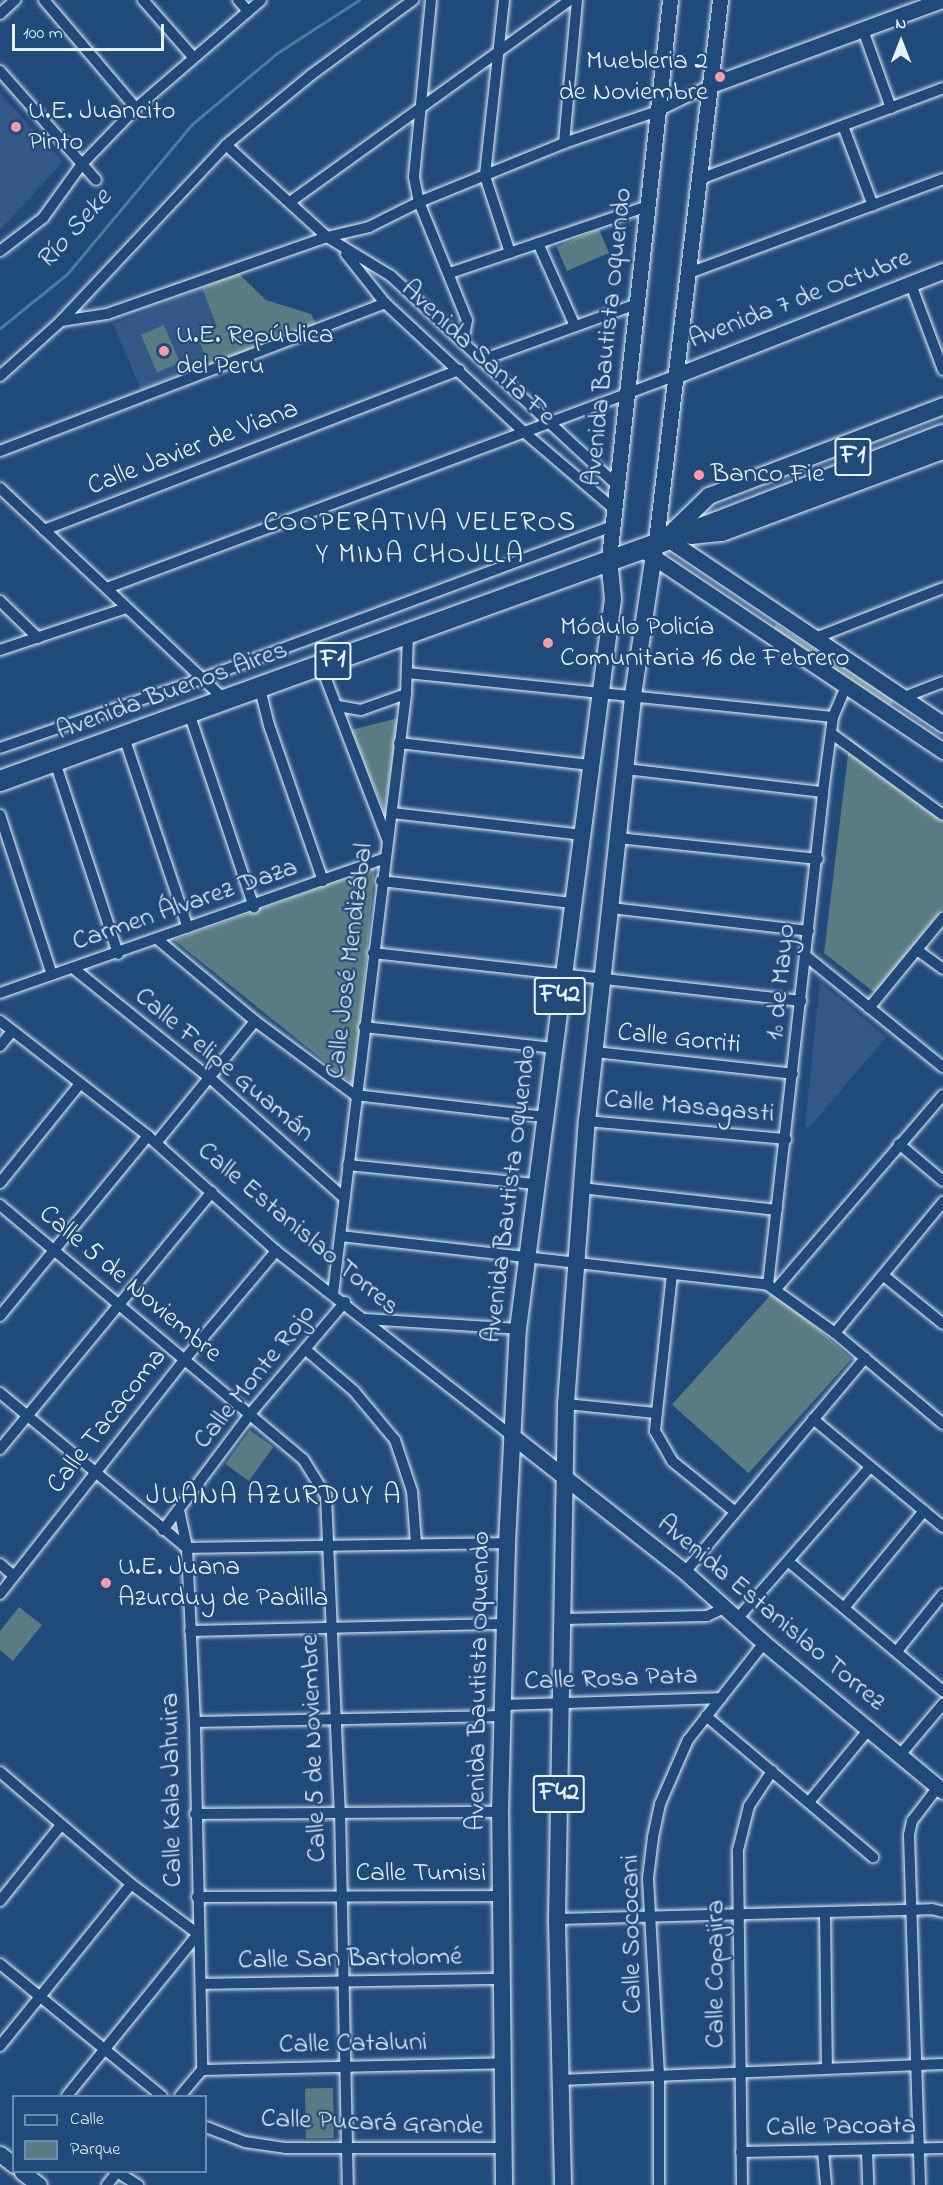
<!DOCTYPE html>
<html>
<head>
<meta charset="utf-8">
<style>
  body { margin:0 }
  #map { position:relative; width:943px; height:2185px; overflow:hidden; background:#1f4a7a; font-family:"Indie Flower",sans-serif }
  div>[style] { position:absolute }
  [style*='--x'] { left:calc(var(--x)*1px); top:calc(var(--y)*1px); width:calc(var(--w)*1px); rotate:calc(var(--a)*1deg) }
  .built>* { inset:0; background:#335887 }
  .green>* { inset:0; background:#587c81; transform-origin:0 0 }
  .stream>* { height:3px; margin:-1.5px; padding:0 1.5px; transform-origin:1.5px; border-radius:1.5px; background:#467da2 }
  .roads { filter:drop-shadow(0 0 2px #e8f1f8) drop-shadow(0 0 2px #e8f1f8) }
  .street>* { height:10px; margin:-5px; padding:0 5px; transform-origin:5px; border-radius:5px; background:#1f4a7a }
  .secondary>* { height:15px; margin:-7.5px; padding:0 7.5px; transform-origin:7.5px; border-radius:7.5px; background:#1f4a7a }
  .primary>* { height:16px; margin:-8px; padding:0 8px; transform-origin:8px; border-radius:8px; background:#1f4a7a }
  .highway>* { height:20px; margin:-10px; padding:0 10px; transform-origin:10px; border-radius:10px; background:#1f4a7a }
  .dots>* { width:16px; height:16px; translate:-50% -50%; box-sizing:border-box; border:3px solid #1f4a7a; border-radius:50% }
  span { translate:-50% -50%; white-space:nowrap; text-align:center; line-height:1.15; -webkit-text-stroke:4.5px #1f4a7a; paint-order:stroke }
  .shield-label span { padding:2px 4px; background:#1f4a7a; border:2px solid; border-radius:4px; -webkit-text-stroke-width:0 }
  .shield-label { font-size:26px; color:#e8f1f8; font-weight:700 }
  .poi-label { font-size:27px; color:#e8f1f8 }
  .right { translate:-100% -50%; text-align:right }
  .left { translate:0 -50%; text-align:left }
  .street-label { font-size:27px; color:#e8f1f8 }
  .water-label { font-size:28px; color:#d0e0eb; font-style:italic }
  .neighbourhood-label { font-size:28px; color:#e8f1f8; letter-spacing:1.5px }
  .legend { position:absolute; left:12px; top:2095px; width:195px; height:78px; box-sizing:border-box; background:#1f4a7a; border:2px solid #6f8dac; margin:0; padding:8px 10px; list-style:none; font-size:18px; color:#e8f1f8 }
  .legend li { display:flex; align-items:center; gap:12px; height:30px }
  .legend b { width:30px; border:2px solid #6f8dac }
  .north { position:absolute; left:871px; top:12px; width:60px; height:60px; -webkit-text-stroke:4px #1f4a7a; paint-order:stroke; rotate:0deg; font-size:16px; font-weight:700; line-height:24px; text-align:center; color:#e8f1f8 }
  .north::after { content:''; display:block; margin:auto; width:21px; height:27px; background:#e8f1f8; clip-path:polygon(50% 0,100% 100%,50% 72%,0 100%) }
  .scale { position:absolute; left:12px; top:24px; width:152px; height:27px; box-sizing:border-box; border:3px solid #e8f1f8; border-top:0; padding-left:8px; font-size:18px; line-height:21px; white-space:nowrap; color:#e8f1f8; -webkit-text-stroke:4px #1f4a7a; paint-order:stroke }
</style>
</head>
<body>
<div id="map">
  <div class="built">
    <i style="clip-path:polygon(0 93px,63px 162px,0 230px)"></i>
    <i style="clip-path:polygon(202px 288px,217px 327px,210px 367px,143px 394px,113px 324px)"></i>
    <i style="clip-path:polygon(820px 982px,886px 1037px,810px 1127px,805px 1127px)"></i>
  </div>
  <div class="green">
    <i style="left:599px;top:229px;width:26px;height:46px;rotate:67deg"></i>
    <i style="clip-path:polygon(239px 274px,266px 300px,311px 314px,317px 325px,210px 367px,197px 336px,217px 327px,202px 288px)"></i>
    <i style="left:164px;top:325px;width:41px;height:25px;rotate:67deg"></i>
    <i style="clip-path:polygon(776px 624px,893px 700px,893px 703px,890px 705px,773px 629px)"></i>
    <i style="clip-path:polygon(398px 718px,385px 813px,351px 730px)"></i>
    <i style="clip-path:polygon(850px 738px,943px 813px,943px 908px,875px 993px,824px 953px)"></i>
    <i style="clip-path:polygon(375px 868px,354px 1085px,174px 940px)"></i>
    <i style="left:775px;top:1290px;width:103px;height:154px;rotate:42deg"></i>
    <i style="left:250px;top:1430px;width:29px;height:42px;rotate:36deg"></i>
    <i style="clip-path:polygon(19px 1607px,42px 1625px,13px 1661px,0 1650px,0 1631px)"></i>
    <i style="left:333px;top:2088px;width:50px;height:28px;rotate:89deg"></i>
  </div>
  <div class="stream">
    <i style="--x:0;--y:328;--w:86;--a:-38.9"></i>
    <i style="--x:67;--y:274;--w:194;--a:-50.2"></i>
    <i style="--x:191;--y:125;--w:112;--a:-39.9"></i>
    <i style="--x:277;--y:53;--w:98;--a:-32.9"></i>
  </div>
  <div class="roads">
    <div class="street">
      <i style="--x:44;--y:0;--w:142;--a:49.6"></i>
      <i style="--x:143;--y:0;--w:76;--a:48.7"></i>
      <i style="--x:238;--y:0;--w:15;--a:48"></i>
      <i style="--x:431;--y:0;--w:178;--a:95.5"></i>
      <i style="--x:414;--y:177;--w:25;--a:79"></i>
      <i style="--x:419;--y:202;--w:127;--a:67.9"></i>
      <i style="--x:467;--y:320;--w:21;--a:101"></i>
      <i style="--x:504;--y:0;--w:177;--a:96.2"></i>
      <i style="--x:485;--y:176;--w:81;--a:72"></i>
      <i style="--x:0;--y:14;--w:21;--a:-43"></i>
      <i style="--x:863;--y:30;--w:83;--a:70.3"></i>
      <i style="--x:0;--y:71;--w:145;--a:48.6"></i>
      <i style="--x:843;--y:126;--w:85;--a:69.4"></i>
      <i style="--x:564;--y:143;--w:144;--a:-84.8"></i>
      <i style="--x:226;--y:145;--w:137;--a:42.3"></i>
      <i style="--x:327;--y:237;--w:75;--a:31.4"></i>
      <i style="--x:391;--y:276;--w:308;--a:42.8"></i>
      <i style="--x:700;--y:179;--w:259;--a:-20.5"></i>
      <i style="--x:290;--y:202;--w:345;--a:-35.8"></i>
      <i style="--x:538;--y:243;--w:89;--a:66"></i>
      <i style="--x:0;--y:251;--w:54;--a:-37.5"></i>
      <i style="--x:43;--y:218;--w:67;--a:-54.2"></i>
      <i style="--x:82;--y:164;--w:78;--a:-46"></i>
      <i style="--x:136;--y:108;--w:165;--a:-40.8"></i>
      <i style="--x:346;--y:254;--w:63;--a:51.5"></i>
      <i style="--x:385;--y:303;--w:191;--a:42.9"></i>
      <i style="--x:525;--y:433;--w:118;--a:40.5"></i>
      <i style="--x:450;--y:273;--w:209;--a:-18.7"></i>
      <i style="--x:689;--y:273;--w:271;--a:-20.3"></i>
      <i style="--x:910;--y:282;--w:94;--a:69.4"></i>
      <i style="--x:61;--y:321;--w:241;--a:-46.8"></i>
      <i style="--x:226;--y:145;--w:110;--a:-39.5"></i>
      <i style="--x:311;--y:75;--w:127;--a:-36.3"></i>
      <i style="--x:482;--y:360;--w:165;--a:-19.9"></i>
      <i style="--x:0;--y:376;--w:82;--a:-42"></i>
      <i style="--x:61;--y:321;--w:47;--a:-8.7"></i>
      <i style="--x:107;--y:314;--w:233;--a:-19.3"></i>
      <i style="--x:327;--y:237;--w:43;--a:-13.4"></i>
      <i style="--x:369;--y:227;--w:56;--a:-26.6"></i>
      <i style="--x:419;--y:202;--w:157;--a:-22.1"></i>
      <i style="--x:564;--y:143;--w:99;--a:-18.8"></i>
      <i style="--x:658;--y:111;--w:59;--a:-26.1"></i>
      <i style="--x:0;--y:451;--w:412;--a:-21"></i>
      <i style="--x:0;--y:488;--w:309;--a:43.3"></i>
      <i style="--x:44;--y:530;--w:445;--a:-21.1"></i>
      <i style="--x:107;--y:588;--w:608;--a:-20.49"></i>
      <i style="--x:0;--y:601;--w:53;--a:44.2"></i>
      <i style="--x:815;--y:638;--w:137;--a:-21.3"></i>
      <i style="--x:0;--y:650;--w:133;--a:-18.4"></i>
      <i style="--x:321;--y:666;--w:185;--a:69.1"></i>
      <i style="--x:407;--y:673;--w:428;--a:5.9"></i>
      <i style="--x:260;--y:689;--w:37;--a:76"></i>
      <i style="--x:269;--y:725;--w:165;--a:70.9"></i>
      <i style="--x:902;--y:698;--w:44;--a:-21.3"></i>
      <i style="--x:338;--y:706;--w:23;--a:10"></i>
      <i style="--x:361;--y:710;--w:48;--a:-19.6"></i>
      <i style="--x:189;--y:713;--w:205;--a:71.5"></i>
      <i style="--x:832;--y:734;--w:137;--a:36.1"></i>
      <i style="--x:124;--y:737;--w:201;--a:71.5"></i>
      <i style="--x:399;--y:743;--w:192;--a:6.6"></i>
      <i style="--x:0;--y:748;--w:213;--a:-18.9"></i>
      <i style="--x:201;--y:679;--w:439;--a:-20.4"></i>
      <i style="--x:55;--y:762;--w:202;--a:71.8"></i>
      <i style="--x:626;--y:769;--w:198;--a:6.7"></i>
      <i style="--x:392;--y:813;--w:190;--a:6.6"></i>
      <i style="--x:0;--y:815;--w:168;--a:72"></i>
      <i style="--x:618;--y:838;--w:201;--a:6"></i>
      <i style="--x:381;--y:881;--w:192;--a:6.6"></i>
      <i style="--x:611;--y:908;--w:199;--a:6.6"></i>
      <i style="--x:157;--y:939;--w:128;--a:39.9"></i>
      <i style="--x:255;--y:1021;--w:124;--a:36.5"></i>
      <i style="--x:355;--y:1095;--w:190;--a:6.6"></i>
      <i style="--x:917;--y:950;--w:32;--a:36"></i>
      <i style="--x:373;--y:953;--w:431;--a:6.4"></i>
      <i style="--x:807;--y:957;--w:175;--a:39"></i>
      <i style="--x:73;--y:968;--w:176;--a:38.8"></i>
      <i style="--x:210;--y:1078;--w:180;--a:41.8"></i>
      <i style="--x:0;--y:993;--w:408;--a:-19.3"></i>
      <i style="--x:869;--y:1008;--w:117;--a:-50.6"></i>
      <i style="--x:0;--y:1021;--w:187;--a:37.8"></i>
      <i style="--x:148;--y:1136;--w:172;--a:41.9"></i>
      <i style="--x:276;--y:1251;--w:298;--a:38.1"></i>
      <i style="--x:364;--y:1027;--w:190;--a:6.3"></i>
      <i style="--x:0;--y:1046;--w:19;--a:-51"></i>
      <i style="--x:595;--y:1052;--w:199;--a:6.3"></i>
      <i style="--x:587;--y:1121;--w:200;--a:5.2"></i>
      <i style="--x:156;--y:1143;--w:157;--a:-50.9"></i>
      <i style="--x:899;--y:1144;--w:57;--a:40.1"></i>
      <i style="--x:348;--y:1165;--w:189;--a:5.8"></i>
      <i style="--x:0;--y:1183;--w:126;--a:-51.1"></i>
      <i style="--x:581;--y:1188;--w:197;--a:6.4"></i>
      <i style="--x:0;--y:1205;--w:395;--a:40"></i>
      <i style="--x:303;--y:1459;--w:44;--a:58.1"></i>
      <i style="--x:326;--y:1496;--w:315;--a:87.5"></i>
      <i style="--x:340;--y:1811;--w:374;--a:88.8"></i>
      <i style="--x:341;--y:1236;--w:430;--a:6.5"></i>
      <i style="--x:768;--y:1285;--w:82;--a:35.6"></i>
      <i style="--x:835;--y:1333;--w:141;--a:40.1"></i>
      <i style="--x:672;--y:1274;--w:158;--a:96.2"></i>
      <i style="--x:655;--y:1431;--w:34;--a:60"></i>
      <i style="--x:672;--y:1461;--w:80;--a:38.9"></i>
      <i style="--x:884;--y:1276;--w:76;--a:39.1"></i>
      <i style="--x:768;--y:1285;--w:496;--a:-83.6"></i>
      <i style="--x:823;--y:792;--w:76;--a:-82.4"></i>
      <i style="--x:833;--y:717;--w:33;--a:-67"></i>
      <i style="--x:776;--y:1289;--w:256;--a:-49.3"></i>
      <i style="--x:333;--y:1294;--w:604;--a:-83.06"></i>
      <i style="--x:406;--y:694;--w:60;--a:-88.1"></i>
      <i style="--x:0;--y:1316;--w:233;--a:-50.6"></i>
      <i style="--x:365;--y:1319;--w:153;--a:3.7"></i>
      <i style="--x:835;--y:1333;--w:170;--a:-50.5"></i>
      <i style="--x:306;--y:1350;--w:63;--a:40.5"></i>
      <i style="--x:354;--y:1391;--w:64;--a:50.1"></i>
      <i style="--x:395;--y:1440;--w:54;--a:71.6"></i>
      <i style="--x:412;--y:1491;--w:52;--a:85.6"></i>
      <i style="--x:0;--y:1393;--w:243;--a:39.7"></i>
      <i style="--x:187;--y:1548;--w:320;--a:-0.9"></i>
      <i style="--x:566;--y:1404;--w:90;--a:5.7"></i>
      <i style="--x:813;--y:1419;--w:169;--a:39.7"></i>
      <i style="--x:0;--y:1449;--w:333;--a:-50.5"></i>
      <i style="--x:179;--y:1510;--w:39;--a:78"></i>
      <i style="--x:187;--y:1548;--w:174;--a:87.4"></i>
      <i style="--x:195;--y:1722;--w:348;--a:88.8"></i>
      <i style="--x:163;--y:1530;--w:145;--a:-53.1"></i>
      <i style="--x:250;--y:1414;--w:147;--a:-49.7"></i>
      <i style="--x:789;--y:1562;--w:201;--a:40"></i>
      <i style="--x:0;--y:1564;--w:18;--a:41"></i>
      <i style="--x:685;--y:1572;--w:280;--a:-49.9"></i>
      <i style="--x:0;--y:1594;--w:298;--a:-51.8"></i>
      <i style="--x:184;--y:1360;--w:143;--a:-49.8"></i>
      <i style="--x:844;--y:1608;--w:126;--a:-50.5"></i>
      <i style="--x:562;--y:1619;--w:145;--a:-1.2"></i>
      <i style="--x:707;--y:1616;--w:19;--a:-25"></i>
      <i style="--x:737;--y:1619;--w:201;--a:-48.8"></i>
      <i style="--x:190;--y:1631;--w:314;--a:-1.3"></i>
      <i style="--x:897;--y:1651;--w:73;--a:-51.1"></i>
      <i style="--x:503;--y:1705;--w:218;--a:-1.8"></i>
      <i style="--x:706;--y:1716;--w:219;--a:40.2"></i>
      <i style="--x:195;--y:1722;--w:307;--a:-1.1"></i>
      <i style="--x:900;--y:1755;--w:67;--a:-49.9"></i>
      <i style="--x:0;--y:1772;--w:172;--a:40.5"></i>
      <i style="--x:131;--y:1884;--w:84;--a:36.7"></i>
      <i style="--x:198;--y:1934;--w:208;--a:129"></i>
      <i style="--x:809;--y:1802;--w:96;--a:-50.5"></i>
      <i style="--x:195;--y:1814;--w:305;--a:-0.4"></i>
      <i style="--x:197;--y:1897;--w:304;--a:-0.2"></i>
      <i style="--x:0;--y:1901;--w:97;--a:-51.2"></i>
      <i style="--x:825;--y:1913;--w:155;--a:89.3"></i>
      <i style="--x:557;--y:1919;--w:375;--a:-1.5"></i>
      <i style="--x:932;--y:1909;--w:11;--a:15"></i>
      <i style="--x:0;--y:1964;--w:209;--a:39.2"></i>
      <i style="--x:201;--y:1984;--w:299;--a:-1"></i>
      <i style="--x:0;--y:2046;--w:208;--a:-51"></i>
      <i style="--x:202;--y:2070;--w:302;--a:-1.3"></i>
      <i style="--x:560;--y:2080;--w:383;--a:-2.4"></i>
      <i style="--x:180;--y:2096;--w:34;--a:-50"></i>
      <i style="--x:206;--y:2127;--w:42;--a:21"></i>
      <i style="--x:245;--y:2142;--w:40;--a:8.5"></i>
      <i style="--x:285;--y:2148;--w:219;--a:0"></i>
      <i style="--x:867;--y:2150;--w:35;--a:88"></i>
      <i style="--x:823;--y:2151;--w:34;--a:85"></i>
      <i style="--x:741;--y:2152;--w:202;--a:-1.1"></i>
      <i style="--x:117;--y:2172;--w:25;--a:32"></i>
      <i style="--x:107;--y:2185;--w:16;--a:-52"></i>
      <i style="--x:659;--y:2185;--w:110;--a:-90"></i>
      <i style="--x:659;--y:2075;--w:197;--a:-93.2"></i>
      <i style="--x:648;--y:1878;--w:41;--a:-83"></i>
      <i style="--x:653;--y:1837;--w:34;--a:-78"></i>
      <i style="--x:660;--y:1804;--w:70;--a:-66.4"></i>
      <i style="--x:688;--y:1740;--w:123;--a:-51.9"></i>
      <i style="--x:742;--y:2185;--w:335;--a:-90.7"></i>
      <i style="--x:738;--y:1850;--w:45;--a:-76"></i>
      <i style="--x:749;--y:1806;--w:42;--a:-56.7"></i>
      <i style="--x:920;--y:2185;--w:350;--a:-91.8"></i>
      <i style="--x:909;--y:1835;--w:14;--a:-78"></i>
      <i style="--x:912;--y:1821;--w:43;--a:-52.6"></i>
    </div>
    <div class="secondary">
      <i style="--x:711;--y:85;--w:246;--a:-20.2"></i>
      <i style="--x:677;--y:375;--w:286;--a:-21.4"></i>
      <i style="--x:666;--y:538;--w:334;--a:33.9"></i>
      <i style="--x:656;--y:541;--w:545;--a:-83.25"></i>
      <i style="--x:646;--y:552;--w:358;--a:33.8"></i>
      <i style="--x:609;--y:558;--w:561;--a:-83.76"></i>
      <i style="--x:511;--y:1435;--w:221;--a:38.2"></i>
      <i style="--x:685;--y:1572;--w:106;--a:41.9"></i>
      <i style="--x:764;--y:1643;--w:232;--a:39.6"></i>
      <i style="--x:0;--y:2154;--w:18;--a:38"></i>
      <i style="--x:22;--y:2172;--w:21;--a:37"></i>
    </div>
    <div class="primary">
      <i style="--x:691;--y:536;--w:31;--a:-6"></i>
      <i style="--x:722;--y:533;--w:236;--a:-20.4"></i>
      <i style="--x:666;--y:538;--w:60;--a:-44.3"></i>
      <i style="--x:709;--y:496;--w:251;--a:-21"></i>
      <i style="--x:504;--y:2185;--w:373;--a:-90.6"></i>
      <i style="--x:500;--y:1812;--w:269;--a:-88.5"></i>
      <i style="--x:507;--y:1543;--w:214;--a:-87.1"></i>
      <i style="--x:518;--y:1329;--w:736;--a:-82.59"></i>
      <i style="--x:613;--y:599;--w:41;--a:-95.6"></i>
      <i style="--x:563;--y:2185;--w:266;--a:-91.3"></i>
      <i style="--x:557;--y:1919;--w:515;--a:-89"></i>
      <i style="--x:566;--y:1404;--w:284;--a:-85.8"></i>
      <i style="--x:587;--y:1121;--w:428;--a:-83.8"></i>
      <i style="--x:633;--y:695;--w:156;--a:-81.5"></i>
    </div>
    <div class="highway">
      <i style="--x:0;--y:781;--w:762;--a:-19.86"></i>
      <i style="--x:717;--y:522;--w:242;--a:-21.1"></i>
    </div>
  </div>
  <div class="dots">
    <i style="left:720px;top:77px;background:#ff9aa2"></i>
    <i style="left:16px;top:127px;background:#ff9aa2"></i>
    <i style="left:164px;top:351px;background:#ff9aa2"></i>
    <i style="left:699px;top:475px;background:#ff9aa2"></i>
    <i style="left:548px;top:643px;background:#ff9aa2"></i>
    <i style="left:106px;top:1583px;background:#ff9aa2"></i>
  </div>
  <div class="shield-label">
    <span style="left:853px;top:457px">F1</span>
    <span style="left:333px;top:661px">F1</span>
    <span style="left:560px;top:996px">F42</span>
    <span style="left:559px;top:1794px">F42</span>
  </div>
  <div class="poi-label">
    <span class="right" style="left:708px;top:77px">Muebleria 2<br>de Noviembre</span>
    <span class="left" style="left:28px;top:127px">U.E. Juancito<br>Pinto</span>
    <span class="left" style="left:176px;top:351px">U.E. República<br>del Peru</span>
    <span class="left" style="left:711px;top:475px">Banco Fie</span>
    <span class="left" style="left:560px;top:643px">Módulo Policía<br>Comunitaria 16 de Febrero</span>
    <span class="left" style="left:118px;top:1583px">U.E. Juana<br>Azurduy de Padilla</span>
  </div>
  <div class="street-label">
    <span style="left:800px;top:299px;rotate:-21deg">Avenida 7 de Octubre</span>
    <span style="left:608px;top:337px;rotate:-84deg">Avenida Bautista Oquendo</span>
    <span style="left:478px;top:353px;rotate:43deg">Avenida Santa Fe</span>
    <span style="left:193px;top:448px;rotate:-21deg">Calle Javier de Viana</span>
    <span style="left:172px;top:691px;rotate:-20deg">Avenida Buenos Aires</span>
    <span style="left:185px;top:905px;rotate:-19deg">Carmen Álvarez Daza</span>
    <span style="left:350px;top:961px;rotate:-83deg">Calle José Mendizábal</span>
    <span style="left:781px;top:982px;rotate:-84deg">1º de Mayo</span>
    <span style="left:679px;top:1039px;rotate:6deg">Calle Gorriti</span>
    <span style="left:224px;top:1065px;rotate:40deg">Calle Felipe Guamán</span>
    <span style="left:689px;top:1107px;rotate:5deg">Calle Masagasti</span>
    <span style="left:510px;top:1194px;rotate:-83deg">Avenida Bautista Oquendo</span>
    <span style="left:298px;top:1229px;rotate:40deg">Calle Estanislao Torres</span>
    <span style="left:130px;top:1284px;rotate:40deg">Calle 5 de Noviembre</span>
    <span style="left:255px;top:1377px;rotate:-51deg">Calle Monte Rojo</span>
    <span style="left:107px;top:1421px;rotate:-52deg">Calle Tacacoma</span>
    <span style="left:771px;top:1613px;rotate:40deg">Avenida Estanislao Torrez</span>
    <span style="left:611px;top:1679px;rotate:-2deg">Calle Rosa Pata</span>
    <span style="left:479px;top:1681px;rotate:-89deg">Avenida Bautista Oquendo</span>
    <span style="left:314px;top:1748px;rotate:-92deg">Calle 5 de Noviembre</span>
    <span style="left:172px;top:1790px;rotate:-91deg">Calle Kala Jahuira</span>
    <span style="left:421px;top:1874px">Calle Tumisi</span>
    <span style="left:632px;top:1934px;rotate:-91deg">Calle Sococani</span>
    <span style="left:350px;top:1959px;rotate:-1deg">Calle San Bartolomé</span>
    <span style="left:716px;top:1974px;rotate:-90deg">Calle Copajira</span>
    <span style="left:353px;top:2044px;rotate:-1deg">Calle Cataluni</span>
    <span style="left:372px;top:2123px;rotate:2deg">Calle Pucará Grande</span>
    <span style="left:841px;top:2127px;rotate:-1deg">Calle Pacoata</span>
  </div>
  <div class="water-label">
    <span style="left:75px;top:230px;rotate:-48deg">Río Seke</span>
  </div>
  <div class="neighbourhood-label">
    <span style="left:420px;top:540px">COOPERATIVA VELEROS<br>Y MINA CHOJLLA</span>
    <span style="left:274px;top:1497px">JUANA AZURDUY A</span>
  </div>
  <ul class="legend">
  <li><b style="height:8px;background:#1f4a7a"></b>Calle</li>
  <li><b style="height:16px;background:#587c81"></b>Parque</li>
  </ul>
  <div class="north">N</div>
  <div class="scale">100 m</div>
</div>
</body>
</html>
